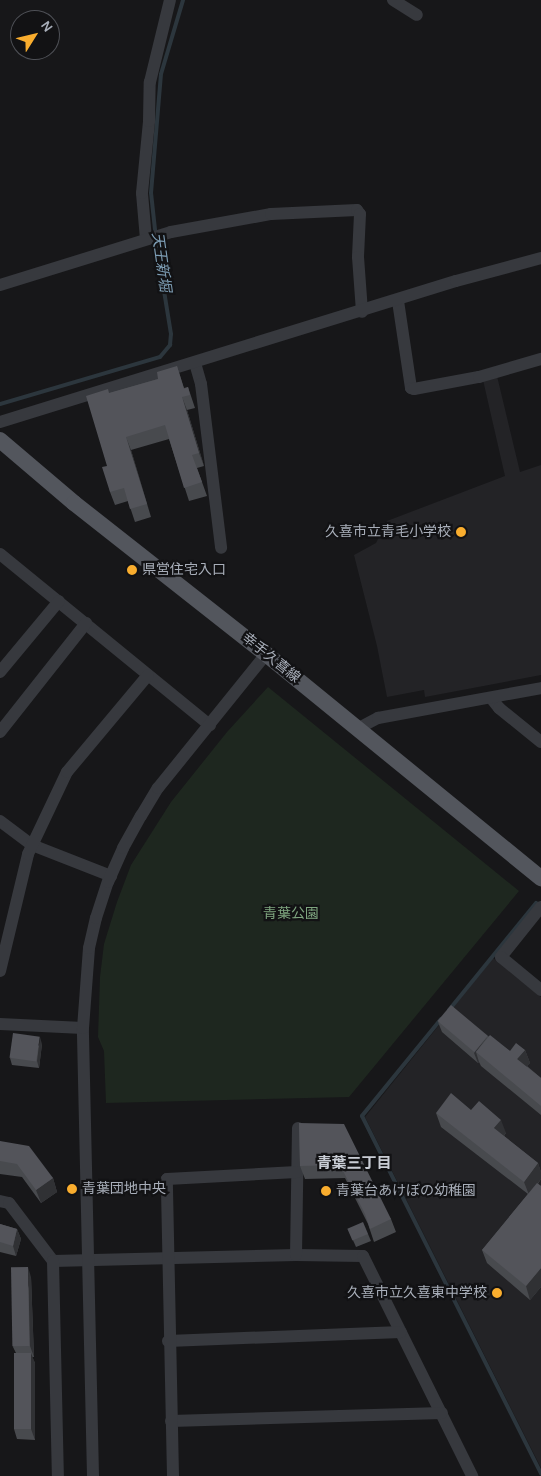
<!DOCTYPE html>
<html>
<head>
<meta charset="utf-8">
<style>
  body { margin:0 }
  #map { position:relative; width:541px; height:1476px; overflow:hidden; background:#171719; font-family:Karla,"Noto Sans JP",sans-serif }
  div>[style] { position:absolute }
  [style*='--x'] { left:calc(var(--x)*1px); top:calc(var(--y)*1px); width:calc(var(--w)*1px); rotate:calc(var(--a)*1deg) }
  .built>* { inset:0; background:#232326 }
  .green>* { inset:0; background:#1e271f }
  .stream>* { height:4px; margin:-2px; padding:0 2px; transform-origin:2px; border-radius:2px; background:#2c363d }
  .minor>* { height:12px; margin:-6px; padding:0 6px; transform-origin:6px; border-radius:6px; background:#37393e }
  .major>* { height:16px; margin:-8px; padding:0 8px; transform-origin:8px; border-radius:8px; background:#53565d }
  .wall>* { inset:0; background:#484a4e }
  .shaded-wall>* { inset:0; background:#303134 }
  .building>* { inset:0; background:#53545a; transform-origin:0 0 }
  .dots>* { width:14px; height:14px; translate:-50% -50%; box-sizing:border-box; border:2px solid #121214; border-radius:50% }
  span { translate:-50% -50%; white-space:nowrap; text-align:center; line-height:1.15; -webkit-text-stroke:4.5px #121214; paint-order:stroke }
  .poi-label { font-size:14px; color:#a8aeb9 }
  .right { translate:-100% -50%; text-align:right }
  .left { translate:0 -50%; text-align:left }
  .street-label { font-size:14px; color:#a8aeb9 }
  .park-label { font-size:14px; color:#7ea57f }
  .water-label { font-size:15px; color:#7e9eb5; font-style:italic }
  .neighbourhood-label { font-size:15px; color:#c9cdd5; font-weight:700 }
  .north { position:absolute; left:10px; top:10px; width:50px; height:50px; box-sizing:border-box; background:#121214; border:1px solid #4e5056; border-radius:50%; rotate:54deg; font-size:14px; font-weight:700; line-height:20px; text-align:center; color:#a8aeb9 }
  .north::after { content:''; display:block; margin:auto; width:18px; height:22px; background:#f9ad2e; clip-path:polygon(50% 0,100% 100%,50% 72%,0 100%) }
</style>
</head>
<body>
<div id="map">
  <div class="built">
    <i style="clip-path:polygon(497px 376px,520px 472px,541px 465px,541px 675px,425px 697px,424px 690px,387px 697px,377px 646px,354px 555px,376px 543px,387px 521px,505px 476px,483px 380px)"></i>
    <i style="clip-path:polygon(493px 958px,541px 997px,541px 1468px,365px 1117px)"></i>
  </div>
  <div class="green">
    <i style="clip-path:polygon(268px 687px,519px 891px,349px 1097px,106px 1103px,104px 1051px,98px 1037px,100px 977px,104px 944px,117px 902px,131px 865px,171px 802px,227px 732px)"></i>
  </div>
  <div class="stream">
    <i style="--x:0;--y:404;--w:167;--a:-16.4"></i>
    <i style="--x:160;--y:357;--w:16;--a:-50"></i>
    <i style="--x:170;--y:345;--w:11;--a:-85"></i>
    <i style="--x:171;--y:334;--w:87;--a:-99.2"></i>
    <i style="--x:157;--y:248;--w:55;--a:-96.2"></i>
    <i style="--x:151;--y:193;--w:119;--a:-85.2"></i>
    <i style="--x:161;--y:74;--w:77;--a:-73.4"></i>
    <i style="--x:449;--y:1010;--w:138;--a:-50.9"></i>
    <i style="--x:441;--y:1019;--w:125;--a:129.2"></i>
    <i style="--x:362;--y:1116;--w:400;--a:63.4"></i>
  </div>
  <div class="minor">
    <i style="--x:393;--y:0;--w:28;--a:32"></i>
    <i style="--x:146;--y:239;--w:46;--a:-95"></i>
    <i style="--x:142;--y:193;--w:72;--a:-84.4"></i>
    <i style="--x:149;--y:121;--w:39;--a:-89"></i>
    <i style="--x:150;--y:82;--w:84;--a:-76.3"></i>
    <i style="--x:0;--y:285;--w:179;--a:-17.2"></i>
    <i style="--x:171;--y:232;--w:102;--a:-10.2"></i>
    <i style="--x:271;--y:214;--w:86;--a:-2.7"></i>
    <i style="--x:357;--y:210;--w:5;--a:53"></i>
    <i style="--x:360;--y:214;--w:43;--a:92.7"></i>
    <i style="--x:358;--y:257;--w:55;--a:85.8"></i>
    <i style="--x:398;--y:301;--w:88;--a:81.5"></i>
    <i style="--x:411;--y:388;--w:3;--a:18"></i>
    <i style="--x:414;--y:389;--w:66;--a:-10.5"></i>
    <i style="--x:479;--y:377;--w:65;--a:-16.2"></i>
    <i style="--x:195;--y:363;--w:22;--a:74"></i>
    <i style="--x:201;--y:384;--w:165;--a:83"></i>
    <i style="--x:0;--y:422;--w:477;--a:-17.2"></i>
    <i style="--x:456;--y:281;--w:88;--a:-15.1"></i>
    <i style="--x:0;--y:554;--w:271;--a:39.2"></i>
    <i style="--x:0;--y:672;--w:92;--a:-50.3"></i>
    <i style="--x:491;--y:698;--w:13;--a:51"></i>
    <i style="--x:499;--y:708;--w:54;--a:39"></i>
    <i style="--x:357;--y:729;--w:24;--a:-28"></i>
    <i style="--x:378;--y:718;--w:166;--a:-10.4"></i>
    <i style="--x:0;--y:732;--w:139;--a:-51.7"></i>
    <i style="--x:0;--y:821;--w:40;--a:37"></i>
    <i style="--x:32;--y:845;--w:85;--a:21.4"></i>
    <i style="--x:541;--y:907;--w:64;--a:128.7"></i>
    <i style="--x:501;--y:957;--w:52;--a:39.5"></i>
    <i style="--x:0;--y:971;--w:120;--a:-76.5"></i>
    <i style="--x:28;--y:854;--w:91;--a:-64.6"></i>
    <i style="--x:67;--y:772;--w:126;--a:-50.1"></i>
    <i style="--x:0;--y:1024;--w:83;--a:2.8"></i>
    <i style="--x:0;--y:1201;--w:9;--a:13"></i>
    <i style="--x:9;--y:1203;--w:73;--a:52.8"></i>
    <i style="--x:53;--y:1261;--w:243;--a:-1.4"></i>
    <i style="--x:296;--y:1255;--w:67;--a:0.9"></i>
    <i style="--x:363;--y:1256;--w:246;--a:63.6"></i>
    <i style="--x:296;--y:1255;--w:127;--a:-89.1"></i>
    <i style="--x:53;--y:1261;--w:215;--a:88.7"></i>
    <i style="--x:168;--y:1341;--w:233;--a:-2.2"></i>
    <i style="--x:171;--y:1421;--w:271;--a:-1.7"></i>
    <i style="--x:93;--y:1476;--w:448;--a:-91.3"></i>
    <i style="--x:83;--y:1028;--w:80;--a:-85.7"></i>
    <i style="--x:89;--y:948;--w:31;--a:-77"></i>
    <i style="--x:96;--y:918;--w:38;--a:-72"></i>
    <i style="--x:108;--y:882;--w:37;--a:-66"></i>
    <i style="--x:123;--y:848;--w:37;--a:-61"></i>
    <i style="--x:141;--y:816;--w:33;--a:-59"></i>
    <i style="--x:158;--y:788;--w:172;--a:-51.1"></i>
    <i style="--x:173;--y:1476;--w:297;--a:-91.2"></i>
    <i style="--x:167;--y:1179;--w:130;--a:-3.1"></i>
  </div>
  <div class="major">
    <i style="--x:0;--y:440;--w:97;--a:40.4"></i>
    <i style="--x:74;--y:503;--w:244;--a:38.2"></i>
    <i style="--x:266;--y:654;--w:355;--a:39.2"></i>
  </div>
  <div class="wall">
    <i style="clip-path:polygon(177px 366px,184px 388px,188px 387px,195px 408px,187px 410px,204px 466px,197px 468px,207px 496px,189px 501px,169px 439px,131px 450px,151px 517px,135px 522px,128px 501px,115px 505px,110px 492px,107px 466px,110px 393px,158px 379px)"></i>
    <i style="clip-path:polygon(438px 1022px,488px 1036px,510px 1051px,525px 1050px,530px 1063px,527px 1066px,541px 1078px,541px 1115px,481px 1066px,479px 1062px,478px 1063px,442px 1032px)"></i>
    <i style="clip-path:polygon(42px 1044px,39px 1068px,12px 1065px,10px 1058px)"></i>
    <i style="clip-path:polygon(436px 1113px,506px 1133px,504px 1136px,538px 1163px,541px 1172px,541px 1179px,538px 1184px,541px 1186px,541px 1287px,530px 1300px,487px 1263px,482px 1250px,528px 1194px,441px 1127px)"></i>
    <i style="clip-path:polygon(299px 1123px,391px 1219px,396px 1232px,374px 1242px,368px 1224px,345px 1178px,305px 1179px,300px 1166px)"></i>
    <i style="clip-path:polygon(0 1141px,53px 1178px,57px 1192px,41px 1203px,22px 1177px,0 1174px)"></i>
    <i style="clip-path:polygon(0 1224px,17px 1229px,21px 1239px,16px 1256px,0 1252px)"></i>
    <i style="clip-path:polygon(348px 1229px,368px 1234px,371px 1241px,356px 1247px)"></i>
    <i style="clip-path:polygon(31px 1277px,34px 1357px,32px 1357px,35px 1363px,35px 1440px,17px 1439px,14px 1429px,16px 1353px,13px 1347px)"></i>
  </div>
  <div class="shaded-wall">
    <i style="clip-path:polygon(182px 397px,187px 410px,204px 466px,199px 453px)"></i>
    <i style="clip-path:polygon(126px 437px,131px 450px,151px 517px,147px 504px)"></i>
    <i style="clip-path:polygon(488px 1036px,476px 1052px,479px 1062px,478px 1063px,474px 1053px)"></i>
    <i style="clip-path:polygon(40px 1037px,42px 1044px,39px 1068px,37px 1061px)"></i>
    <i style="clip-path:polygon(525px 1050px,530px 1063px,522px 1072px,517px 1059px)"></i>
    <i style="clip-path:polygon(501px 1120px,506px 1133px,499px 1141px,494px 1128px)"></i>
    <i style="clip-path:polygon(538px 1163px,541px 1172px,541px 1179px,529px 1195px,524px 1182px)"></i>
    <i style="clip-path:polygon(53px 1178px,57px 1192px,41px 1203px,36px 1190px)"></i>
    <i style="clip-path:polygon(17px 1229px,21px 1239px,16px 1256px,13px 1246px)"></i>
    <i style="clip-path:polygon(28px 1267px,31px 1277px,34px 1357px,30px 1346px)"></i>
    <i style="clip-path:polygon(541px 1268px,541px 1287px,530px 1300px,526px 1286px)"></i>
    <i style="clip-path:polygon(31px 1353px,35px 1363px,35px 1440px,31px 1429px)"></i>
  </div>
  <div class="building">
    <i style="clip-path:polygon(177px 366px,184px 389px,188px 387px,190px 395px,182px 397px,199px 453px,192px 455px,202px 482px,184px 488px,165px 425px,126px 437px,147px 504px,130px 509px,124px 488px,110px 492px,102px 467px,107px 466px,86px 396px,108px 389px,109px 393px,158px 379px,157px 372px)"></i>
    <i style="left:451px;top:1005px;width:48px;height:21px;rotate:40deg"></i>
    <i style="left:13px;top:1033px;width:27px;height:25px;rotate:8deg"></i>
    <i style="clip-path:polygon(490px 1035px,510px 1051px,516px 1043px,525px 1050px,517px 1059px,541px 1078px,541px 1106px,476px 1052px)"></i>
    <i style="clip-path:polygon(451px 1093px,471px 1110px,479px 1101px,501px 1120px,494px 1128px,538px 1163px,524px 1182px,436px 1113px)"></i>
    <i style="clip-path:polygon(299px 1123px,344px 1124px,391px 1219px,370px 1229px,365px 1214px,340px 1165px,300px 1166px)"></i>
    <i style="clip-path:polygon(0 1141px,29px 1146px,53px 1178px,36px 1190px,17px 1164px,0 1161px)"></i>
    <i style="clip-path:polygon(537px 1183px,541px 1186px,541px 1268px,526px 1286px,482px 1250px)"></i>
    <i style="left:363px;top:1222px;width:13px;height:17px;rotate:67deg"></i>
    <i style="clip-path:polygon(0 1224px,17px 1229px,13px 1246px,0 1242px)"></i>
    <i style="left:28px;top:1267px;width:79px;height:17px;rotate:89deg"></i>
    <i style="left:14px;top:1353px;width:17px;height:76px"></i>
  </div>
  <div class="dots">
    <i style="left:461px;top:532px;background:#f9ad2e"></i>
    <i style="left:132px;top:570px;background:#f9ad2e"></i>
    <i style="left:72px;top:1189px;background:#f9ad2e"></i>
    <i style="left:326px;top:1191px;background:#f9ad2e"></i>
    <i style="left:497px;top:1293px;background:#f9ad2e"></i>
  </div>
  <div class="poi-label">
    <span class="right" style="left:451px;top:532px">久喜市立青毛小学校</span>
    <span class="left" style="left:142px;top:570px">県営住宅入口</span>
    <span class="left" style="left:82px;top:1189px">青葉団地中央</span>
    <span class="left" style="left:336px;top:1191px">青葉台あけぼの幼稚園</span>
    <span class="right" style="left:487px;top:1293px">久喜市立久喜東中学校</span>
  </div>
  <div class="street-label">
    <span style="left:271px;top:658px;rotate:39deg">幸手久喜線</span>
  </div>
  <div class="park-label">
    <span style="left:291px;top:914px">青葉公園</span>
  </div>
  <div class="water-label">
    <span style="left:161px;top:262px;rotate:82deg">天王新堀</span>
  </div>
  <div class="neighbourhood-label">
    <span style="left:354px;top:1164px">青葉三丁目</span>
  </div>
  <div class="north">N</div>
</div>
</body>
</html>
